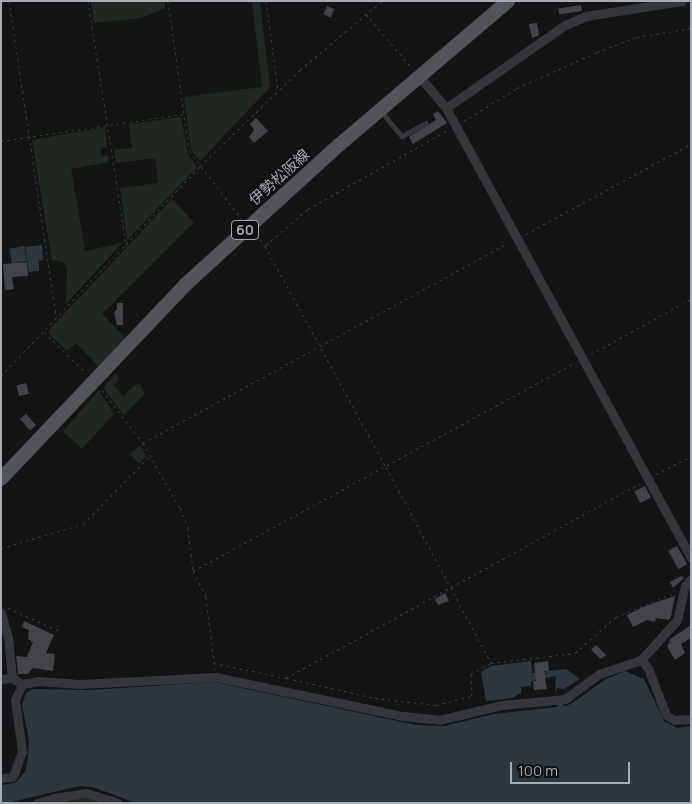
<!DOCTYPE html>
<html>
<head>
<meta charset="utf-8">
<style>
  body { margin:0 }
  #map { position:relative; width:692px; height:804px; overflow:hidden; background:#141415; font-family:Manrope,"Noto Sans JP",sans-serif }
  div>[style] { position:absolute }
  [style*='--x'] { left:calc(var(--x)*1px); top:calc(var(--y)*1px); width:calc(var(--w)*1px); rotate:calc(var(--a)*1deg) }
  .green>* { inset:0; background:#212821 }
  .water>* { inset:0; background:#2e373d; transform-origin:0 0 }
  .building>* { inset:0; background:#434448; transform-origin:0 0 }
  .path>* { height:1px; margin-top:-0.5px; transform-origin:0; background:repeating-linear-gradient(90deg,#3b3d41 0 2.5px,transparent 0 6.5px) }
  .lane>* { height:4.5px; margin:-2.25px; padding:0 2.25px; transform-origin:2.25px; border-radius:2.25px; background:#35363a }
  .street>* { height:9px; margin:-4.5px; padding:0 4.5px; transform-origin:4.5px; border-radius:4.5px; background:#35363a }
  .primary>* { height:14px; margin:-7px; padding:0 7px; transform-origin:7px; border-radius:7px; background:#525459 }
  span { translate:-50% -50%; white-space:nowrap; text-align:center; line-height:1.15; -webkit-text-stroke:4px #0f0f10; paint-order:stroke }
  .shield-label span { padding:1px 4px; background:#0f0f10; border:1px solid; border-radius:4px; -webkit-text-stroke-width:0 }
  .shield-label { font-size:14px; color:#a7acb4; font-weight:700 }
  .street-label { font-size:15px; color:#a7acb4 }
  .frame { position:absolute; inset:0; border:2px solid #a7acb4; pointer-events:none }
  .scale { position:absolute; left:510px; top:762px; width:120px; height:22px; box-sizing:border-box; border:2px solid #a7acb4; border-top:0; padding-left:6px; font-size:15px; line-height:18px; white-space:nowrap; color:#a7acb4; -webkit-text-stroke:4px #0f0f10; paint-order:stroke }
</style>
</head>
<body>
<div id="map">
  <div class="green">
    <i style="clip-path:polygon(99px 1px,165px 1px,165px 8px,141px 18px,94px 23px,91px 2px)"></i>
    <i style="clip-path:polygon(252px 1px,260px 1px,270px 87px,200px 161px,191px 150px,184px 97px,262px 87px)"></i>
    <i style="clip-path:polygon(181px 117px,188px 154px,197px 167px,127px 240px,120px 188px,158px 183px,155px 158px,116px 163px,114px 150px,132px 148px,129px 124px)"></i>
    <i style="clip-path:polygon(105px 127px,107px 147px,101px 148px,102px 156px,108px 155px,109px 162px,71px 169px,85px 251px,122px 243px,66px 304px,67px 267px,63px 262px,52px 260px,32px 140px)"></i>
    <i style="clip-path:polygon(172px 199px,194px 222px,102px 314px,125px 337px,99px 367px,76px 343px,67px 351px,48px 333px,49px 330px)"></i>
    <i style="clip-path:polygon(115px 374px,119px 379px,114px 385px,123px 397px,132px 387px,140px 383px,145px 394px,124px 415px,103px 388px)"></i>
    <i style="clip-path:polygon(99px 390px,114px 414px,82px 449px,63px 431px)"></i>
    <i style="clip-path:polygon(140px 445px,146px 456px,140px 465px,130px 454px)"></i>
    <i style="clip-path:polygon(89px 796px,106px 803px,48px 803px)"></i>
  </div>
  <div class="water">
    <i style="clip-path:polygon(42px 245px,43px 260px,39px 261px,39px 271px,29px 272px,25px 247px)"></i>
    <i style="left:24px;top:246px;width:15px;height:15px;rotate:79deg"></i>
    <i style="clip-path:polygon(531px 661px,532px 673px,566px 669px,580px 679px,564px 689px,557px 688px,555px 693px,556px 676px,531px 681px,531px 686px,521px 687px,521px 693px,512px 698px,486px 701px,481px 672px,491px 666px)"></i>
    <i style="clip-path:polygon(625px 671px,644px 679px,664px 721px,677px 728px,691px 726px,691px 803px,136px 803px,93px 787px,79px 786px,11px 802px,1px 802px,1px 785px,15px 783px,25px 772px,28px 758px,29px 740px,22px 705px,26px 693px,34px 689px,90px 690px,214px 682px,416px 725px,444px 726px,494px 714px,557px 707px,558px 704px,562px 703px,564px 706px,571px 704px,606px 679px)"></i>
  </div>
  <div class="building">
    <i style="left:581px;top:5px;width:6px;height:23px;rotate:81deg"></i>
    <i style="left:327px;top:6px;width:8px;height:9px;rotate:23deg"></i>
    <i style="clip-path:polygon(537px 23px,539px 35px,532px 38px,529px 24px)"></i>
    <i style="clip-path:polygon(438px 111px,447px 123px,413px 144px,409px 137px,436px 120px,433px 114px)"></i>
    <i style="clip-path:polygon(256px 118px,268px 131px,254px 143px,249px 137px,254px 130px,250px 124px)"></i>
    <i style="clip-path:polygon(27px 262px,28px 276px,12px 277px,14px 289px,5px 290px,3px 264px)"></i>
    <i style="clip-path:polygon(117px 303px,123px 303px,123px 325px,117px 325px,114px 312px,117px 310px)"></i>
    <i style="left:26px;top:383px;width:11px;height:10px;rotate:75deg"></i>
    <i style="left:26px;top:414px;width:15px;height:8px;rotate:48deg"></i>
    <i style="left:645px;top:486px;width:13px;height:12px;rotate:63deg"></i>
    <i style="left:677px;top:546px;width:21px;height:10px;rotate:61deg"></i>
    <i style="clip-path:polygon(681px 576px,684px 578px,673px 588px,670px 582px)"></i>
    <i style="clip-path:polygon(445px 593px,449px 601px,438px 605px,435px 599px)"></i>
    <i style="clip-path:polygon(675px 596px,671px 617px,669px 620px,656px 618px,655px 622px,647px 620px,633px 627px,627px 615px,645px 606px)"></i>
    <i style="clip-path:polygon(24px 621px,54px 635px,46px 653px,55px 654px,53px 671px,33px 668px,28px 674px,18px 674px,16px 656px,27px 657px,33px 642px,28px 639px,29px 630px,22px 627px)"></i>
    <i style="clip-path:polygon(691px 625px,691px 638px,681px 644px,685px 653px,675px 660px,667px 646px,670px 642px,669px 640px)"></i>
    <i style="clip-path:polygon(596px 645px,606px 655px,601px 659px,591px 650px)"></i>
    <i style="clip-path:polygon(548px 661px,549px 671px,544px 671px,547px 689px,534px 690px,533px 681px,536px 681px,534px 663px)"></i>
  </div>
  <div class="path">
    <i style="--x:9;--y:1;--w:319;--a:81.5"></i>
    <i style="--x:88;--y:1;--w:247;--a:81.1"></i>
    <i style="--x:168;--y:1;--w:151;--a:82"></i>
    <i style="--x:189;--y:151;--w:85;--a:52.2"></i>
    <i style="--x:266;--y:1;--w:90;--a:82.3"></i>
    <i style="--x:366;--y:14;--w:71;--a:49.6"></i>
    <i style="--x:464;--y:121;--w:62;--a:-31.9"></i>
    <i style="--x:517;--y:88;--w:88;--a:-24.2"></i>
    <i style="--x:597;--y:52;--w:43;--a:-20.6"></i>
    <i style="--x:637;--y:37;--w:55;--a:-9.5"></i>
    <i style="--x:1;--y:141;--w:184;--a:-8.4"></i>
    <i style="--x:256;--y:234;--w:15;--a:53"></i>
    <i style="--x:265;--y:246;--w:252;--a:61.3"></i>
    <i style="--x:386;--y:467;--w:222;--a:61.8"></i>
    <i style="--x:526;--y:234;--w:188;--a:-28.6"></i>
    <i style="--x:266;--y:245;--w:55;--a:-40.6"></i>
    <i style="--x:308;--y:209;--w:161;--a:-29.4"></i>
    <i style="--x:44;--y:332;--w:59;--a:44.3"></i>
    <i style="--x:591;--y:354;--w:114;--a:-28.8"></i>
    <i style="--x:1;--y:376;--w:289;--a:-46.5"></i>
    <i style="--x:200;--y:166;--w:139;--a:-43.8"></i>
    <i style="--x:300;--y:70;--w:107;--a:-40.1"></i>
    <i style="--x:102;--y:390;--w:67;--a:52.3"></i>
    <i style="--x:143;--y:443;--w:75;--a:60.4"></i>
    <i style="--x:180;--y:508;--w:22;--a:68"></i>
    <i style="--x:188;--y:528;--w:43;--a:83.4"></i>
    <i style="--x:193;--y:571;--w:29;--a:63"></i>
    <i style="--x:206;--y:597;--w:73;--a:82.9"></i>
    <i style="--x:143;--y:443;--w:417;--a:-28.7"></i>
    <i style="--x:656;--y:474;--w:39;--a:-27"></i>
    <i style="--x:1;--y:548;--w:85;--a:-16.3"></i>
    <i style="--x:83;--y:524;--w:95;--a:-45.4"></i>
    <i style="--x:193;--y:571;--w:434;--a:-28.6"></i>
    <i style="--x:8;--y:608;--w:59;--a:24"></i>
    <i style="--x:214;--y:663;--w:74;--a:11.8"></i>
    <i style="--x:286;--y:678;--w:404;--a:-28.8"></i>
    <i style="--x:287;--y:678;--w:90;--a:12.8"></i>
    <i style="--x:375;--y:698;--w:61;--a:6.5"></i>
    <i style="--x:436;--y:705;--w:37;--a:-14"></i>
    <i style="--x:472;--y:696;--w:22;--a:-93"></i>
    <i style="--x:471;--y:674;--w:23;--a:-29"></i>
    <i style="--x:491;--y:663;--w:85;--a:-6.8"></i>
    <i style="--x:575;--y:653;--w:55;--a:-41.3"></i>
    <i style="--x:616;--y:617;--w:63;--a:-22.5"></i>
  </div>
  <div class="lane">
    <i style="--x:381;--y:111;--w:33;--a:50"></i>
    <i style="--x:402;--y:136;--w:27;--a:-28"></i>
  </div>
  <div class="street">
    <i style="--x:419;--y:76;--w:42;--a:49.8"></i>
    <i style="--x:446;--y:108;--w:145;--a:-34.9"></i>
    <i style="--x:565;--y:25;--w:23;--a:-23"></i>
    <i style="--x:586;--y:16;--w:97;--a:-8.9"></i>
    <i style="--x:446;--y:108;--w:512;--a:61.43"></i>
    <i style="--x:1;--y:613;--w:25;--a:74"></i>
    <i style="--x:8;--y:637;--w:41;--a:84.4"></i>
    <i style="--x:641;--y:660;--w:11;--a:49"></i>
    <i style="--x:648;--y:668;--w:50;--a:69"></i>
    <i style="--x:666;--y:715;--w:9;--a:32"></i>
    <i style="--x:674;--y:720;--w:17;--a:-3"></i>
    <i style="--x:1;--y:679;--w:11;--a:-5"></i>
    <i style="--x:12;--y:678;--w:12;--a:31"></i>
    <i style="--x:22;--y:684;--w:17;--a:-10"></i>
    <i style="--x:39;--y:681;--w:40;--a:4.3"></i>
    <i style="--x:79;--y:684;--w:137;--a:-2.9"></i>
    <i style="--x:216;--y:677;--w:191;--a:11.8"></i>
    <i style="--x:403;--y:716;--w:36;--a:6"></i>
    <i style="--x:439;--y:720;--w:65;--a:-13.4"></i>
    <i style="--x:502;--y:705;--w:63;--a:-5.4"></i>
    <i style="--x:565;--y:699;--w:42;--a:-36.3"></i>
    <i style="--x:599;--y:674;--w:44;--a:-18.4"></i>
    <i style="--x:641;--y:660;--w:54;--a:-48"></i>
    <i style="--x:677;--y:620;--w:35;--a:-77"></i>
    <i style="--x:685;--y:586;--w:9;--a:-49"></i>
    <i style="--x:1;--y:778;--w:11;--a:-5"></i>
    <i style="--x:12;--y:777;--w:4;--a:-56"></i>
    <i style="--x:14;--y:774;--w:24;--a:-71"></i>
    <i style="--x:22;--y:751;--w:51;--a:-97.8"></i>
    <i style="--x:15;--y:700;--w:17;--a:-66"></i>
    <i style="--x:37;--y:803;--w:18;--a:-16"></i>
    <i style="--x:54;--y:798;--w:33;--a:-9"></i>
    <i style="--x:87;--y:793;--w:32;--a:18"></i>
  </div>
  <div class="primary">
    <i style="--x:1;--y:479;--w:267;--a:-46.5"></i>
    <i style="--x:185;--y:285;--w:208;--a:-42.3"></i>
    <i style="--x:339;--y:145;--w:222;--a:-40.4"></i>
  </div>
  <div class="shield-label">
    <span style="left:245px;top:230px">60</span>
  </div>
  <div class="street-label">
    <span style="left:279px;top:177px;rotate:-42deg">伊勢松阪線</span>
  </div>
  <div class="frame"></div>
  <div class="scale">100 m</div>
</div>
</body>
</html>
